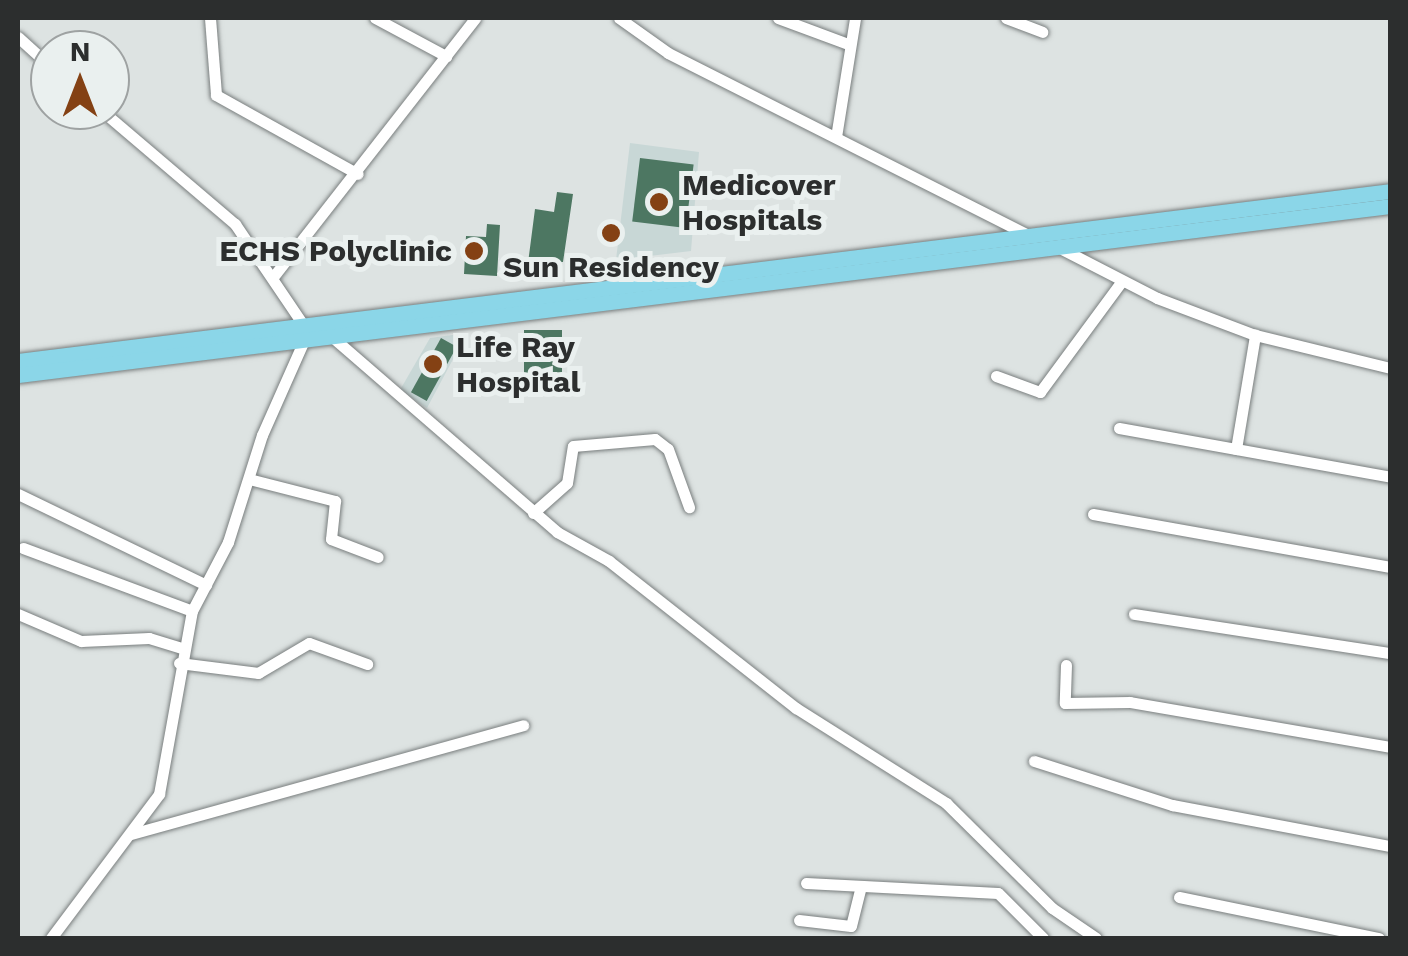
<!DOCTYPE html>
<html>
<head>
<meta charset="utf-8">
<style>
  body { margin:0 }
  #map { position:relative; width:1408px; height:956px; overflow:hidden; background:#dde3e2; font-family:"Work Sans",sans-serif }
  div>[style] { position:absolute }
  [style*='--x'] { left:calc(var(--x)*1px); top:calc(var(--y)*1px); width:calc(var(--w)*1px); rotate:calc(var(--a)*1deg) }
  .built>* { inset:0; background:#c8d7d6 }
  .building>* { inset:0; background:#4d7762; transform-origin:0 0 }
  .roads { filter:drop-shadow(0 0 2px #797e7e) drop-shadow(0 0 2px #797e7e) }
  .minor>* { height:11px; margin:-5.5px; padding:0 5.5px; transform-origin:5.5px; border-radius:5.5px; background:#fff }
  .major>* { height:15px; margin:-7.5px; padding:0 7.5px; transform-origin:7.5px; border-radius:7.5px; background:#8bd6e8 }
  .dots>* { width:28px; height:28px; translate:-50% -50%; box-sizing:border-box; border:5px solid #eaf0ef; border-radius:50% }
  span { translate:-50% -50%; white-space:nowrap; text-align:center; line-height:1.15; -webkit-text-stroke:10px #eaf0ef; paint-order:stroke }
  .poi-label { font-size:30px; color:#2c2e2e; font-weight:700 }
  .left { translate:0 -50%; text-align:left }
  .right { translate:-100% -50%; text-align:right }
  .frame { position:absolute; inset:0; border:20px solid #2c2e2e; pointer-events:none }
  .north { position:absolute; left:30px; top:30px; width:100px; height:100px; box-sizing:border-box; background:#eaf0ef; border:2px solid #9ea2a2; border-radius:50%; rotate:0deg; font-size:28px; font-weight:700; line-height:40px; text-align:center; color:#2c2e2e }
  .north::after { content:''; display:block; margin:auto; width:35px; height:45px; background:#844114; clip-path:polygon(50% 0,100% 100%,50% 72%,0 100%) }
</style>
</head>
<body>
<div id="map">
  <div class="built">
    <i style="clip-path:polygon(630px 143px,699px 152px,691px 251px,616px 260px)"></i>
    <i style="clip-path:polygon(467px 333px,427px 408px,400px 390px,430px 338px)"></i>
  </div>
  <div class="building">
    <i style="left:640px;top:158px;width:54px;height:64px;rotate:7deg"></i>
    <i style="clip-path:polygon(557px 192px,573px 194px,563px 262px,528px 263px,535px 209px,554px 212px)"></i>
    <i style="clip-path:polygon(487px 224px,500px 225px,497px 276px,464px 274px,466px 236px,486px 237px)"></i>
    <i style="left:524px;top:330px;width:38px;height:46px"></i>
    <i style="left:441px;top:338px;width:18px;height:62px;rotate:29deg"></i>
  </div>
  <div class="roads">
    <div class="minor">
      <i style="--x:210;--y:18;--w:77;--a:85.5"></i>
      <i style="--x:216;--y:95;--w:162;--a:29.1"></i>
      <i style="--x:375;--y:18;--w:81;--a:28.2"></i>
      <i style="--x:619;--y:18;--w:60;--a:35.5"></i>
      <i style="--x:668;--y:53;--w:406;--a:26.8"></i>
      <i style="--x:778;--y:18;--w:75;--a:20.4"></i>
      <i style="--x:1006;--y:18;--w:39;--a:21"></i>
      <i style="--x:18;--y:37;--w:43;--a:42.2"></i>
      <i style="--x:836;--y:137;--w:121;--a:-80.9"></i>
      <i style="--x:1056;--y:246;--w:114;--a:27.2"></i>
      <i style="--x:1157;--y:298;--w:105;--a:20.7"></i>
      <i style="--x:1255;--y:335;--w:139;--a:13.7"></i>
      <i style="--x:273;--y:277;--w:328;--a:-52"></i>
      <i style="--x:331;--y:336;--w:299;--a:40.9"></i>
      <i style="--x:557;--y:532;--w:60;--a:29.1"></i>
      <i style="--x:609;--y:561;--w:238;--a:38.2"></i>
      <i style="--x:796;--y:708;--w:178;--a:32.3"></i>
      <i style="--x:946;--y:803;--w:149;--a:44.7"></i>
      <i style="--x:1052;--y:908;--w:53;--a:34.3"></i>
      <i style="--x:996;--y:376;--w:47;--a:20"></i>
      <i style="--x:1040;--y:392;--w:137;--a:-53.6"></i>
      <i style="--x:1119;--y:428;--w:275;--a:10.2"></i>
      <i style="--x:1236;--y:449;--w:116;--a:-80.5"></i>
      <i style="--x:249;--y:479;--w:89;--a:14.3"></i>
      <i style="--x:335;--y:501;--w:38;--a:96"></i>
      <i style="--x:331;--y:539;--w:50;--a:21"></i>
      <i style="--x:18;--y:494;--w:209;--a:25.8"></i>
      <i style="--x:533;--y:513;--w:45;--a:-41.4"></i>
      <i style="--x:567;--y:483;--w:37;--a:-81"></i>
      <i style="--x:573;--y:446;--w:82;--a:-4.9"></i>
      <i style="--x:655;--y:439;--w:16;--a:38"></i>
      <i style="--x:668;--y:449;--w:62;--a:70.1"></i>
      <i style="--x:1093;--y:514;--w:302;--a:10.1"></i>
      <i style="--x:23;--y:548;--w:180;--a:20.4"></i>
      <i style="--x:18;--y:614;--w:69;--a:23.2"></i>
      <i style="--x:81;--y:641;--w:68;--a:-2.5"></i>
      <i style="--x:149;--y:638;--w:34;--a:17"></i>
      <i style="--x:1134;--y:614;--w:259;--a:8.7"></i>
      <i style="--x:179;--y:663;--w:80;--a:7.2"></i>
      <i style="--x:258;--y:673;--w:59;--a:-30.5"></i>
      <i style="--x:309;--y:643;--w:62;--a:19.9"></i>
      <i style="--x:1066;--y:665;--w:38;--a:92"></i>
      <i style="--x:1065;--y:703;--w:65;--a:-0.9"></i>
      <i style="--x:1130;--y:702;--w:264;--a:9.8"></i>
      <i style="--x:1034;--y:761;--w:145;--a:17.7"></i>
      <i style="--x:1172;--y:805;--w:222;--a:10.7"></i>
      <i style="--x:131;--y:834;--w:407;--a:-15.5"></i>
      <i style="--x:806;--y:883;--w:192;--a:3"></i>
      <i style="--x:998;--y:893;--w:64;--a:45"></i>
      <i style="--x:1179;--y:897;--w:204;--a:11.6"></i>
      <i style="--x:799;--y:920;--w:52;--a:6.6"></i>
      <i style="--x:851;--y:926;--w:38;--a:-76"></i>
      <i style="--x:51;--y:938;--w:180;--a:-53.1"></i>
      <i style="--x:159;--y:794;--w:186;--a:-79.8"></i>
      <i style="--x:192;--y:611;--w:78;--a:-62.4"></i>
      <i style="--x:228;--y:542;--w:112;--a:-72.4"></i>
      <i style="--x:262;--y:435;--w:104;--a:-66.1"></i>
      <i style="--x:304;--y:340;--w:17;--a:-97"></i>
      <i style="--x:302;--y:323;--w:120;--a:-124.1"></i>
      <i style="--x:235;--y:224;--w:176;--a:-139.6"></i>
    </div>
    <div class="major">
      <i style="--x:18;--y:361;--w:1382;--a:-7.06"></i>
      <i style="--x:18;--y:375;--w:1382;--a:-7.02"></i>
    </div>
  </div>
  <div class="dots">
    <i style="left:659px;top:202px;background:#844114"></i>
    <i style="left:611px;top:233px;background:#844114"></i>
    <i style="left:474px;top:251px;background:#844114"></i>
    <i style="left:433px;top:364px;background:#844114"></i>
  </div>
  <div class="poi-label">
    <span class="left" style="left:682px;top:202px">Medicover<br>Hospitals</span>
    <span class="right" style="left:452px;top:251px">ECHS Polyclinic</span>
    <span style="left:611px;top:267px">Sun Residency</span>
    <span class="left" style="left:456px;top:364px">Life Ray<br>Hospital</span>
  </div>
  <div class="frame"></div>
  <div class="north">N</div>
</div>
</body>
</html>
